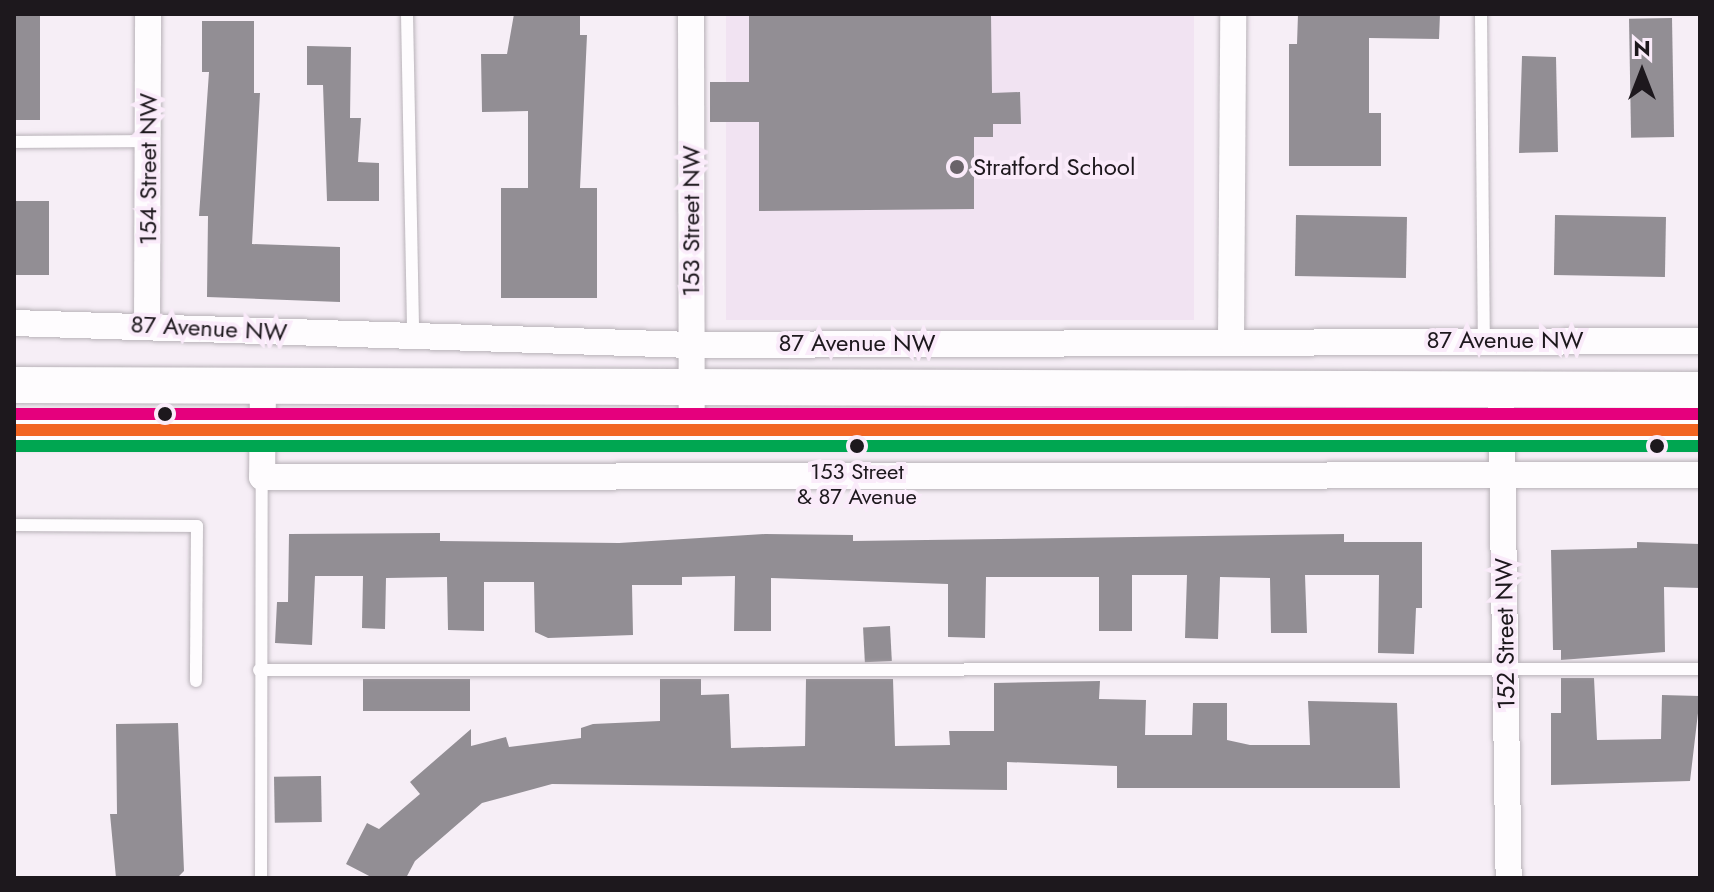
<!DOCTYPE html>
<html>
<head>
<meta charset="utf-8">
<style>
  body { margin:0 }
  #map { position:relative; width:1714px; height:892px; overflow:hidden; background:#f6eef6; font-family:Jost,sans-serif }
  div>[style] { position:absolute }
  [style*='--x'] { left:calc(var(--x)*1px); top:calc(var(--y)*1px); width:calc(var(--w)*1px); rotate:calc(var(--a)*1deg) }
  .built>* { inset:0; background:#f1e3f2; transform-origin:0 0 }
  .building>* { inset:0; background:#928e94; transform-origin:0 0 }
  .roads { filter:drop-shadow(0 0 2px #b8b2b8) drop-shadow(0 0 2px #b8b2b8) }
  .lane>* { height:12px; margin:-6px; padding:0 6px; transform-origin:6px; border-radius:6px; background:#fefcfe }
  .street>* { height:26px; margin:-13px; padding:0 13px; transform-origin:13px; border-radius:13px; background:#fefcfe }
  .secondary>* { height:36px; margin:-18px; padding:0 18px; transform-origin:18px; border-radius:18px; background:#fefcfe }
  .bus-1>* { height:12px; margin:-6px; padding:0 6px; transform-origin:6px; border-radius:6px; background:#f26522 }
  .bus-2>* { height:12px; margin:-6px; padding:0 6px; transform-origin:6px; border-radius:6px; background:#00a651 }
  .bus-3>* { height:12px; margin:-6px; padding:0 6px; transform-origin:6px; border-radius:6px; background:#e5007d }
  .dots>* { width:22px; height:22px; translate:-50% -50%; box-sizing:border-box; border:4px solid #faebfa; border-radius:50% }
  span { translate:-50% -50%; white-space:nowrap; text-align:center; line-height:1.15; -webkit-text-stroke:8px #faebfa; paint-order:stroke }
  .bus-label { font-size:22px; color:#1d181d }
  .poi-label { font-size:24px; color:#1d181d }
  .left { translate:0 -50%; text-align:left }
  .street-label { font-size:24px; color:#1d181d }
  .frame { position:absolute; inset:0; border:16px solid #1d181d; pointer-events:none }
  .north { position:absolute; left:1602px; top:32px; width:80px; height:80px; -webkit-text-stroke:6px #faebfa; paint-order:stroke; rotate:0deg; font-size:22px; font-weight:700; line-height:32px; text-align:center; color:#1d181d }
  .north::after { content:''; display:block; margin:auto; width:28px; height:36px; background:#1d181d; clip-path:polygon(50% 0,100% 100%,50% 72%,0 100%) }
</style>
</head>
<body>
<div id="map">
  <div class="built">
    <i style="left:726px;top:14px;width:468px;height:306px"></i>
  </div>
  <div class="building">
    <i style="left:14px;top:14px;width:26px;height:106px"></i>
    <i style="clip-path:polygon(514px 14px,580px 14px,580px 35px,587px 35px,580px 188px,597px 188px,597px 298px,501px 298px,501px 188px,528px 188px,528px 111px,482px 112px,481px 54px,507px 54px)"></i>
    <i style="clip-path:polygon(749px 14px,991px 14px,992px 93px,1020px 92px,1021px 124px,993px 124px,993px 137px,974px 137px,974px 209px,759px 211px,759px 122px,710px 122px,710px 82px,749px 82px)"></i>
    <i style="clip-path:polygon(1298px 14px,1440px 14px,1439px 39px,1369px 38px,1369px 113px,1381px 113px,1381px 166px,1289px 166px,1289px 44px,1297px 44px)"></i>
    <i style="left:1672px;top:18px;width:119px;height:43px;rotate:89deg"></i>
    <i style="clip-path:polygon(202px 21px,254px 21px,254px 93px,260px 93px,252px 244px,340px 247px,340px 302px,207px 297px,208px 216px,199px 216px,209px 72px,202px 72px)"></i>
    <i style="clip-path:polygon(307px 46px,351px 47px,350px 118px,361px 118px,358px 162px,379px 163px,379px 201px,327px 201px,323px 85px,307px 85px)"></i>
    <i style="clip-path:polygon(1522px 56px,1556px 57px,1558px 152px,1519px 153px)"></i>
    <i style="left:14px;top:201px;width:35px;height:74px"></i>
    <i style="left:1296px;top:215px;width:111px;height:61px;rotate:1deg"></i>
    <i style="left:1555px;top:215px;width:111px;height:60px;rotate:1deg"></i>
    <i style="clip-path:polygon(440px 533px,440px 541px,619px 543px,765px 534px,853px 535px,853px 541px,1344px 534px,1344px 542px,1422px 542px,1422px 608px,1416px 608px,1414px 654px,1378px 653px,1379px 575px,1305px 575px,1307px 633px,1271px 633px,1270px 578px,1220px 577px,1218px 639px,1185px 638px,1187px 575px,1132px 575px,1132px 631px,1099px 631px,1099px 577px,986px 577px,985px 638px,948px 637px,948px 584px,771px 578px,771px 631px,734px 631px,735px 576px,682px 577px,682px 585px,632px 585px,633px 635px,548px 638px,535px 632px,534px 582px,484px 582px,484px 631px,448px 630px,447px 577px,386px 578px,385px 629px,362px 628px,363px 576px,315px 576px,312px 645px,275px 643px,277px 602px,288px 602px,289px 534px)"></i>
    <i style="clip-path:polygon(1637px 542px,1700px 544px,1700px 588px,1664px 587px,1665px 652px,1561px 660px,1561px 650px,1553px 650px,1551px 550px,1637px 548px)"></i>
    <i style="left:890px;top:626px;width:35px;height:27px;rotate:87deg"></i>
    <i style="clip-path:polygon(1561px 678px,1594px 678px,1597px 740px,1661px 739px,1662px 695px,1700px 696px,1690px 781px,1551px 785px,1551px 713px,1561px 713px)"></i>
    <i style="left:363px;top:679px;width:107px;height:32px"></i>
    <i style="clip-path:polygon(660px 679px,701px 679px,701px 695px,729px 694px,731px 748px,805px 746px,806px 679px,893px 679px,895px 746px,950px 745px,949px 731px,994px 731px,994px 683px,1100px 681px,1099px 699px,1146px 700px,1145px 735px,1192px 735px,1193px 703px,1227px 703px,1227px 740px,1250px 745px,1310px 745px,1308px 701px,1397px 703px,1400px 788px,1117px 788px,1117px 766px,1007px 762px,1007px 790px,552px 784px,482px 803px,415px 861px,406px 878px,373px 878px,346px 864px,367px 823px,379px 829px,420px 794px,410px 782px,471px 729px,471px 746px,506px 737px,509px 747px,581px 738px,581px 728px,593px 724px,660px 721px)"></i>
    <i style="clip-path:polygon(178px 723px,184px 871px,177px 878px,116px 878px,110px 814px,117px 814px,116px 724px)"></i>
    <i style="left:321px;top:776px;width:46px;height:47px;rotate:89deg"></i>
  </div>
  <div class="roads">
    <div class="lane">
      <i style="--x:407;--y:14;--w:325;--a:88.9"></i>
      <i style="--x:1481;--y:14;--w:325;--a:89.5"></i>
      <i style="--x:14;--y:142;--w:134;--a:-0.4"></i>
      <i style="--x:14;--y:525;--w:183;--a:0.3"></i>
      <i style="--x:197;--y:526;--w:155;--a:90.4"></i>
      <i style="--x:259;--y:670;--w:1441;--a:-0.04"></i>
      <i style="--x:261;--y:878;--w:401;--a:-89.9"></i>
    </div>
    <div class="street">
      <i style="--x:691;--y:14;--w:415;--a:89.9"></i>
      <i style="--x:14;--y:323;--w:677;--a:1.86"></i>
      <i style="--x:691;--y:345;--w:1009;--a:-0.23"></i>
      <i style="--x:147;--y:324;--w:310;--a:-89.8"></i>
      <i style="--x:1231;--y:340;--w:326;--a:-89.6"></i>
      <i style="--x:263;--y:386;--w:91;--a:90.6"></i>
      <i style="--x:262;--y:477;--w:1438;--a:-0.08"></i>
      <i style="--x:1501;--y:390;--w:488;--a:89.1"></i>
    </div>
    <div class="secondary">
      <i style="--x:14;--y:385;--w:1686;--a:0.17"></i>
      <i style="--x:14;--y:430;--w:1686;--a:0"></i>
    </div>
  </div>
  <div class="bus-1">
    <i style="--x:14;--y:430;--w:1686;--a:0"></i>
  </div>
  <div class="bus-2">
    <i style="--x:14;--y:446;--w:1686;--a:0"></i>
  </div>
  <div class="bus-3">
    <i style="--x:14;--y:414;--w:1686;--a:0"></i>
  </div>
  <div class="dots">
    <i style="left:957px;top:167px;background:#696369"></i>
    <i style="left:165px;top:414px;background:#1d181d"></i>
    <i style="left:857px;top:446px;background:#1d181d"></i>
    <i style="left:1657px;top:446px;background:#1d181d"></i>
  </div>
  <div class="bus-label">
    <span style="left:857px;top:484px">153 Street<br>&amp; 87 Avenue</span>
  </div>
  <div class="poi-label">
    <span class="left" style="left:973px;top:167px">Stratford School</span>
  </div>
  <div class="street-label">
    <span style="left:148px;top:169px;rotate:-90deg">154 Street NW</span>
    <span style="left:691px;top:221px;rotate:-90deg">153 Street NW</span>
    <span style="left:209px;top:328px;rotate:3deg">87 Avenue NW</span>
    <span style="left:1505px;top:340px">87 Avenue NW</span>
    <span style="left:857px;top:343px">87 Avenue NW</span>
    <span style="left:1505px;top:634px;rotate:-91deg">152 Street NW</span>
  </div>
  <div class="frame"></div>
  <div class="north">N</div>
</div>
</body>
</html>
